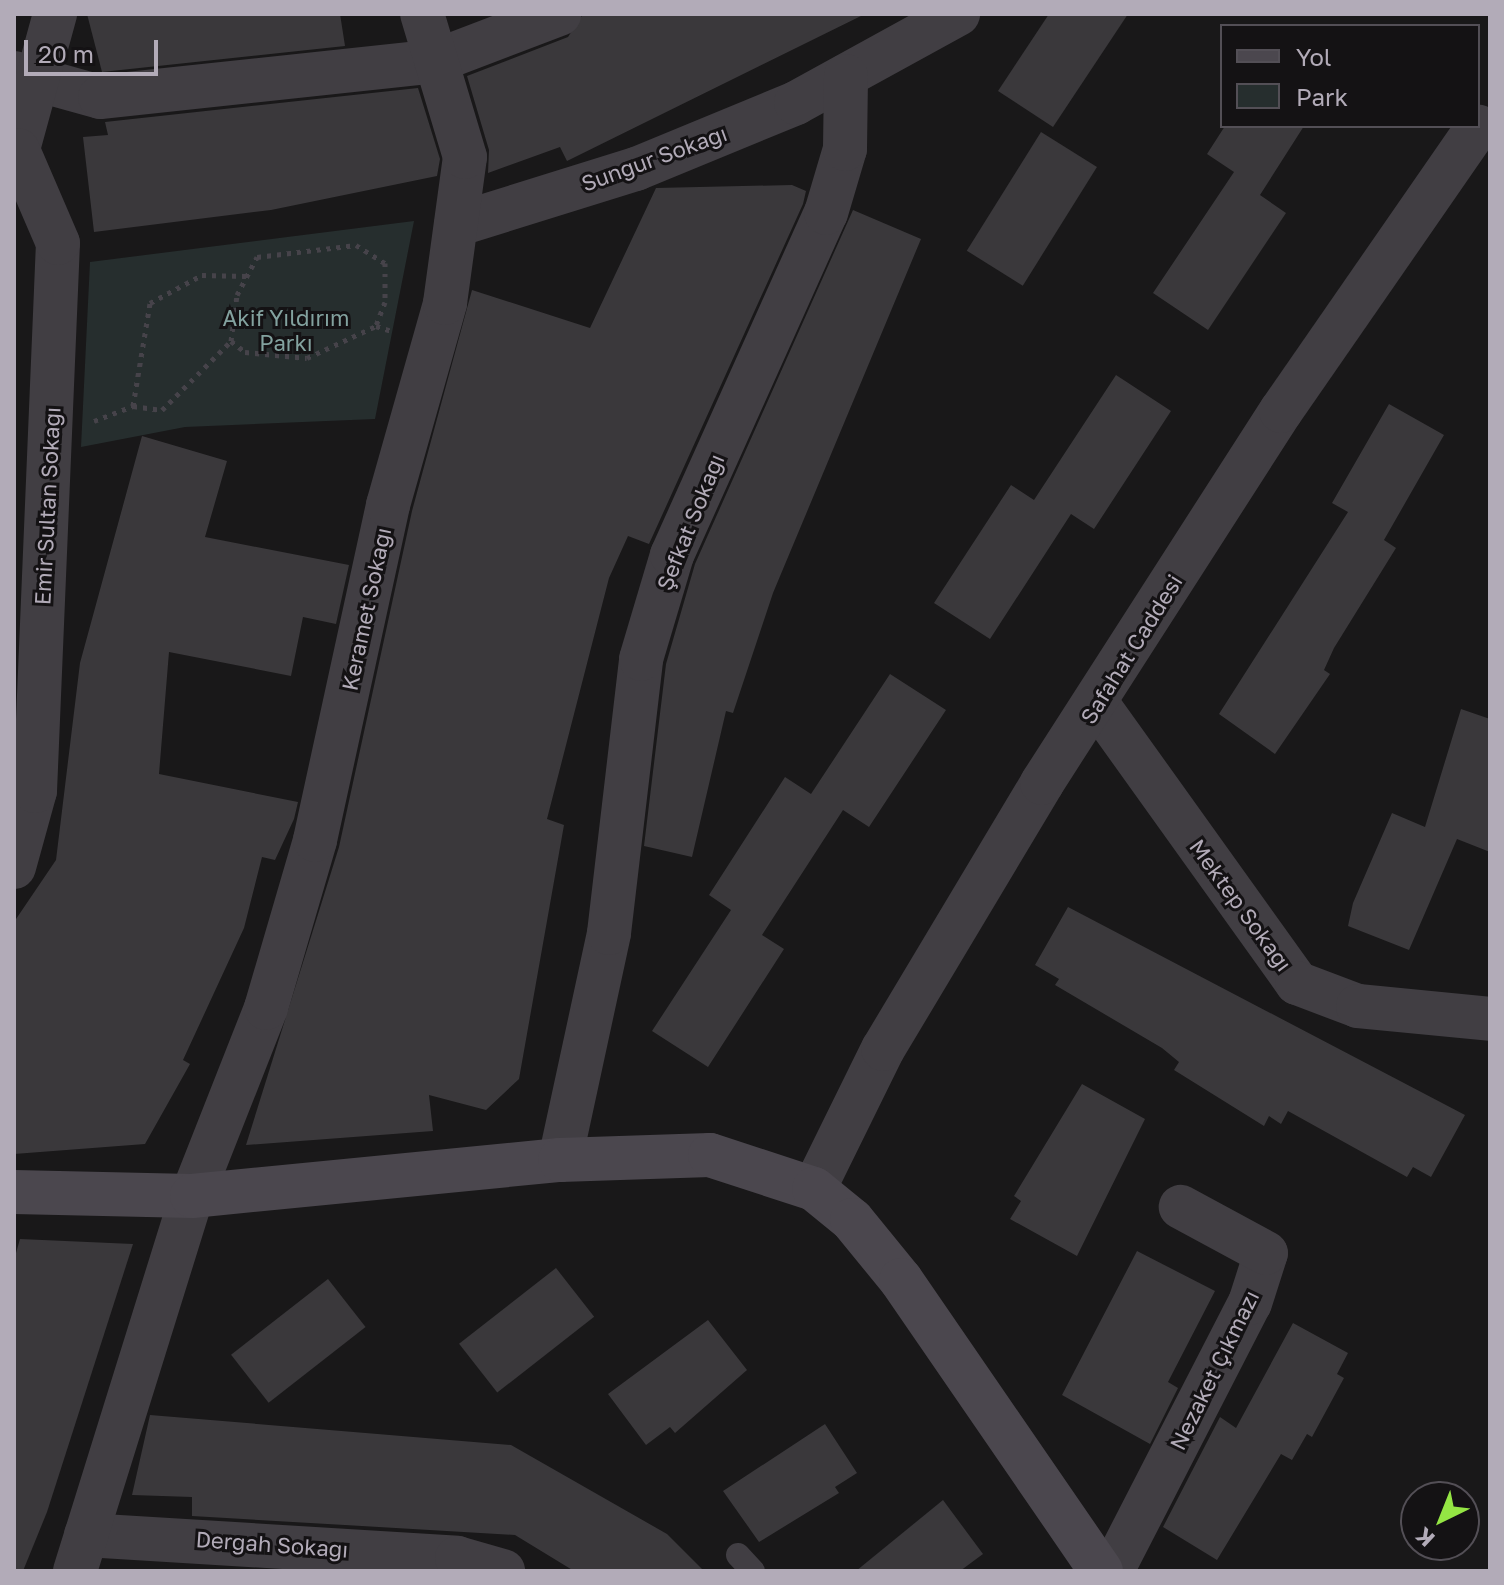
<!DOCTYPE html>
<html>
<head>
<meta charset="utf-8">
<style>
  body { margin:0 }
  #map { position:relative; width:1504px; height:1585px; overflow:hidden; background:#191819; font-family:"Golos Text",sans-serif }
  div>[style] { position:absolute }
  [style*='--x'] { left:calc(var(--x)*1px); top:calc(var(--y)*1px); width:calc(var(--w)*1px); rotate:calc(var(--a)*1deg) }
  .green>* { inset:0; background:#262e2e }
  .building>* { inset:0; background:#3a383b; transform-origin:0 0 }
  .path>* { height:5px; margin-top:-2.5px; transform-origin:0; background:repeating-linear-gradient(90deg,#46434a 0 4px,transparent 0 10px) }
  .lane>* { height:24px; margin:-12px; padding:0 12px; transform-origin:12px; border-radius:12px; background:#413e43 }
  .street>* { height:44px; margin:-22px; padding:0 22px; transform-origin:22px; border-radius:22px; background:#413e43 }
  .secondary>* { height:44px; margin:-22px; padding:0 22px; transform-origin:22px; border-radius:22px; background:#4b474e }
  span { translate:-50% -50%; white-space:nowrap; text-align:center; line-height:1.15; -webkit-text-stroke:6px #141214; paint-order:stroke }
  .street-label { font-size:22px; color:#b2abb8 }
  .park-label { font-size:22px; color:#83a29f }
  .frame { position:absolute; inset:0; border:16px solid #b2abb8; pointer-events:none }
  .legend { position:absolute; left:1220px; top:24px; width:260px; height:104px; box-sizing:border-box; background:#141214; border:2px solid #534f56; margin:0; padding:10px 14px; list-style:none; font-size:24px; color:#b2abb8 }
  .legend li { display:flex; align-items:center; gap:16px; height:40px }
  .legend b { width:40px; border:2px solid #534f56 }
  .north { position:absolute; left:1400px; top:1481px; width:80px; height:80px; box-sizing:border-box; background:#141214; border:2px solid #534f56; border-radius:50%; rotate:223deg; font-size:22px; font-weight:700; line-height:32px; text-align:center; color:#b2abb8 }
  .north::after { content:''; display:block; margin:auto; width:28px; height:36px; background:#94e544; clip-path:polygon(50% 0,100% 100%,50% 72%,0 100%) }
  .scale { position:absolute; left:24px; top:40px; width:134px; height:36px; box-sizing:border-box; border:4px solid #b2abb8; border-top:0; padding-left:10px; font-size:24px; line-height:28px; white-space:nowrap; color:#b2abb8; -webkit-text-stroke:6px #141214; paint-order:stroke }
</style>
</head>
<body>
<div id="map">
  <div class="green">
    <i style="clip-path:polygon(414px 221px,375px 419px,185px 427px,81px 447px,90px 262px)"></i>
  </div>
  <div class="building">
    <i style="clip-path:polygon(87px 14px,340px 14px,345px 46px,102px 72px)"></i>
    <i style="clip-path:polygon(583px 14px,865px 14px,567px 161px,560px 147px,488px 173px,489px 150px,467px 76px,568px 37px)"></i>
    <i style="clip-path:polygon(1049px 14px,1128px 14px,1053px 127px,998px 91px)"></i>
    <i style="clip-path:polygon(418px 88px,440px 159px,437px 176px,271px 210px,94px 232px,83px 137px,108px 135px,105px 122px)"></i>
    <i style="clip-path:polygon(1225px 126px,1304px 126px,1260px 195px,1286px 213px,1208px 330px,1153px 293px,1234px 172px,1207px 154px)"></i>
    <i style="left:1041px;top:132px;width:66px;height:140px;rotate:32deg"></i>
    <i style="clip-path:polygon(792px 185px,806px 191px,803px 204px,649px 544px,628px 536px,609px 578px,547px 819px,564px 825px,519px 1079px,486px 1110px,429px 1095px,433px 1131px,246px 1145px,339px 847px,412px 511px,472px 290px,590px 328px,656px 188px)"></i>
    <i style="clip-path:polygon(853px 210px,921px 239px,773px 593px,733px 713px,726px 711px,692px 857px,644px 846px,666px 664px,695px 564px)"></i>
    <i style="clip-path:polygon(1116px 375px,1171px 411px,1094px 529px,1071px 514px,990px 639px,934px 603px,1011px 485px,1034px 500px)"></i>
    <i style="clip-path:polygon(1389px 404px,1444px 435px,1384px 540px,1396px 548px,1334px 648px,1324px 670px,1330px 674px,1275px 754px,1219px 714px,1348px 512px,1332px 503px)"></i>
    <i style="clip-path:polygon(142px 436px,227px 461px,205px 537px,349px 565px,336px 624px,303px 617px,291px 676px,169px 652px,159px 774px,298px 802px,294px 819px,275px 860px,262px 857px,244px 928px,183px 1060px,190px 1064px,145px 1144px,14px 1154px,14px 922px,56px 860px,80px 663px)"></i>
    <i style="clip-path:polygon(890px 674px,946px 710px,869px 827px,843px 810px,762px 935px,784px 949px,708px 1067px,652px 1031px,731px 910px,709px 895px,785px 777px,811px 794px)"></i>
    <i style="clip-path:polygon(1461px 709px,1490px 719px,1490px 852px,1457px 839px,1409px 950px,1348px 926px,1353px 903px,1392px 813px,1425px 827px)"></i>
    <i style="clip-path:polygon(1068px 907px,1465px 1115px,1431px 1177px,1413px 1167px,1407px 1177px,1288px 1111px,1281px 1124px,1269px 1116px,1264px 1126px,1174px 1070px,1179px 1062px,1162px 1048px,1055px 985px,1059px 979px,1035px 965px)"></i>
    <i style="clip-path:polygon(1082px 1084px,1145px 1119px,1077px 1256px,1010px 1219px,1021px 1201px,1014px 1196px)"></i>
    <i style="clip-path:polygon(20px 1239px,133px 1244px,47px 1512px,23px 1571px,14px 1571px,14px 1260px)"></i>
    <i style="clip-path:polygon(1137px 1251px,1215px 1291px,1168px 1382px,1178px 1388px,1150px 1444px,1062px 1395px)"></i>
    <i style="left:556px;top:1268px;width:62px;height:123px;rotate:52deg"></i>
    <i style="left:328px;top:1279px;width:61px;height:123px;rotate:52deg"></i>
    <i style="clip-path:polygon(708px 1320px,747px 1370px,675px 1433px,670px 1427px,646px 1445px,608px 1394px)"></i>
    <i style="clip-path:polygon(1293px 1323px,1348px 1353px,1337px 1374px,1344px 1378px,1312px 1437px,1307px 1434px,1292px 1460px,1281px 1454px,1217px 1560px,1163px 1527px,1220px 1417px,1236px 1428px)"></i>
    <i style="clip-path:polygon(150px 1415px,511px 1445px,667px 1534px,704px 1571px,574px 1571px,515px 1535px,192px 1516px,192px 1497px,132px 1495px)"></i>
    <i style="clip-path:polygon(825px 1424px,857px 1473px,835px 1487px,839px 1493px,759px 1542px,723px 1491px)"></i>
    <i style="clip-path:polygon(943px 1500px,983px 1554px,960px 1571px,856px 1571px)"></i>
  </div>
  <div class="path">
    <i style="--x:231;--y:341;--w:18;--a:38"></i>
    <i style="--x:245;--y:352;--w:62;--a:5.5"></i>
    <i style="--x:307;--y:358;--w:76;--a:-24.9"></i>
    <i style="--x:376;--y:326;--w:16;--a:18"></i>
    <i style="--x:133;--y:406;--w:104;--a:-80.6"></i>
    <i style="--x:150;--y:303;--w:59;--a:-28.3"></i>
    <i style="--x:202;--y:275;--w:44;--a:1.3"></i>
    <i style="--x:94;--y:421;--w:42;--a:-21"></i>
    <i style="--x:133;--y:406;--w:29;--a:8"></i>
    <i style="--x:162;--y:410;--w:98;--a:-45"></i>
    <i style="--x:231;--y:341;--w:46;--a:-82.6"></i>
    <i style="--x:237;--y:295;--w:43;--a:-62.2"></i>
    <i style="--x:257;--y:257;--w:100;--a:-6.9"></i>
    <i style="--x:356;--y:245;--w:34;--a:32"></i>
    <i style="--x:385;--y:263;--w:39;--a:90"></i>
    <i style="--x:385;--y:302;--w:26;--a:111"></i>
  </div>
  <div class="lane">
    <i style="--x:738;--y:1555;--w:22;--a:47"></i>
  </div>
  <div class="street">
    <i style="--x:14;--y:73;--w:89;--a:15.6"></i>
    <i style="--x:100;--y:97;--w:338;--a:-6.1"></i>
    <i style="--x:436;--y:61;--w:132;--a:-20.9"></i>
    <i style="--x:14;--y:164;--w:156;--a:-74.7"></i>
    <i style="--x:456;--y:225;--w:189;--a:-17.3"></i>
    <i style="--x:636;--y:169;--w:173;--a:-22.4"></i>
    <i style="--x:796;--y:103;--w:185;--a:-28.8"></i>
    <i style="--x:1098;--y:705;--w:342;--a:54.4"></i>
    <i style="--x:1297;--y:983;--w:65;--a:20.7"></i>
    <i style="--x:1358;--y:1006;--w:133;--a:5.6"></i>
    <i style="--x:14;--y:867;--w:79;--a:-74.6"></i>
    <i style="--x:35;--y:791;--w:548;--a:-87.6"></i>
    <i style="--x:58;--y:243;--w:101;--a:-113.3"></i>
    <i style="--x:560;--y:1160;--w:232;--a:-77.8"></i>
    <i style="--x:609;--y:933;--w:276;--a:-83.3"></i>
    <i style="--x:641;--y:659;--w:109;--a:-73.4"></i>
    <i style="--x:672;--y:555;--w:375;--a:-65.8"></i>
    <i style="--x:826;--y:213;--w:67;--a:-73.5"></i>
    <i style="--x:845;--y:149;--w:73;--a:-89.2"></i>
    <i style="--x:814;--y:1189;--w:156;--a:-63.8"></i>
    <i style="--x:883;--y:1049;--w:310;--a:-59.1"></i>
    <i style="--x:1042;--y:783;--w:442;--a:-57.3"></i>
    <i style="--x:1281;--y:411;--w:346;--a:-55.3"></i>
    <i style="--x:86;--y:1535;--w:372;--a:3.5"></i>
    <i style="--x:457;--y:1558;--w:48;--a:15.8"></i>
    <i style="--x:75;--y:1571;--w:393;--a:-72.7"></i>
    <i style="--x:192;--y:1196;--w:202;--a:-68.5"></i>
    <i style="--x:266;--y:1008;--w:175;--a:-73.7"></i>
    <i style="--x:315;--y:840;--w:343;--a:-77.7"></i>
    <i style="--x:388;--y:505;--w:210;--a:-74.2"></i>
    <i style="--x:445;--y:303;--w:147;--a:-82.2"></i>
    <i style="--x:465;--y:157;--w:149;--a:-106.7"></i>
    <i style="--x:1112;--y:1571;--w:301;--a:-62.8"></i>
    <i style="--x:1250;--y:1303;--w:52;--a:-72.3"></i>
    <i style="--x:1266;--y:1253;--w:97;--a:-151.6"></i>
  </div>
  <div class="secondary">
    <i style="--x:14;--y:1192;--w:178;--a:1.3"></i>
    <i style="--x:192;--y:1196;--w:370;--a:-5.6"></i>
    <i style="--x:560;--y:1160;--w:150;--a:-1.9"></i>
    <i style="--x:710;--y:1155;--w:109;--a:18.1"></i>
    <i style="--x:814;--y:1189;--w:49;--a:39.2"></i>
    <i style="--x:852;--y:1220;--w:77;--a:50.8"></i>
    <i style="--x:901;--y:1280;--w:353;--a:55.5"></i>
  </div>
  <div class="street-label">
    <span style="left:654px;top:158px;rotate:-20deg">Sungur Sokağı</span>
    <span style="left:47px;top:506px;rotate:-87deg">Emir Sultan Sokağı</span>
    <span style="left:690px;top:522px;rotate:-68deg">Şefkat Sokağı</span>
    <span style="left:366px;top:609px;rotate:-78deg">Keramet Sokağı</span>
    <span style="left:1131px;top:649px;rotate:-58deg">Safahat Caddesi</span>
    <span style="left:1241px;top:905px;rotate:54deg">Mektep Sokağı</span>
    <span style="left:1214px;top:1370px;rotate:-64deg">Nezaket Çıkmazı</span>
    <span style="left:272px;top:1544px;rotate:4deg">Dergah Sokağı</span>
  </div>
  <div class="park-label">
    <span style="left:286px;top:330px">Akif Yıldırım<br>Parkı</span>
  </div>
  <div class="frame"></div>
  <ul class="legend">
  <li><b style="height:10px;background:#4b474e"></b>Yol</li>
  <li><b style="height:22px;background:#262e2e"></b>Park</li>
  </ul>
  <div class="north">K</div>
  <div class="scale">20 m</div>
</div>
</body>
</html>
